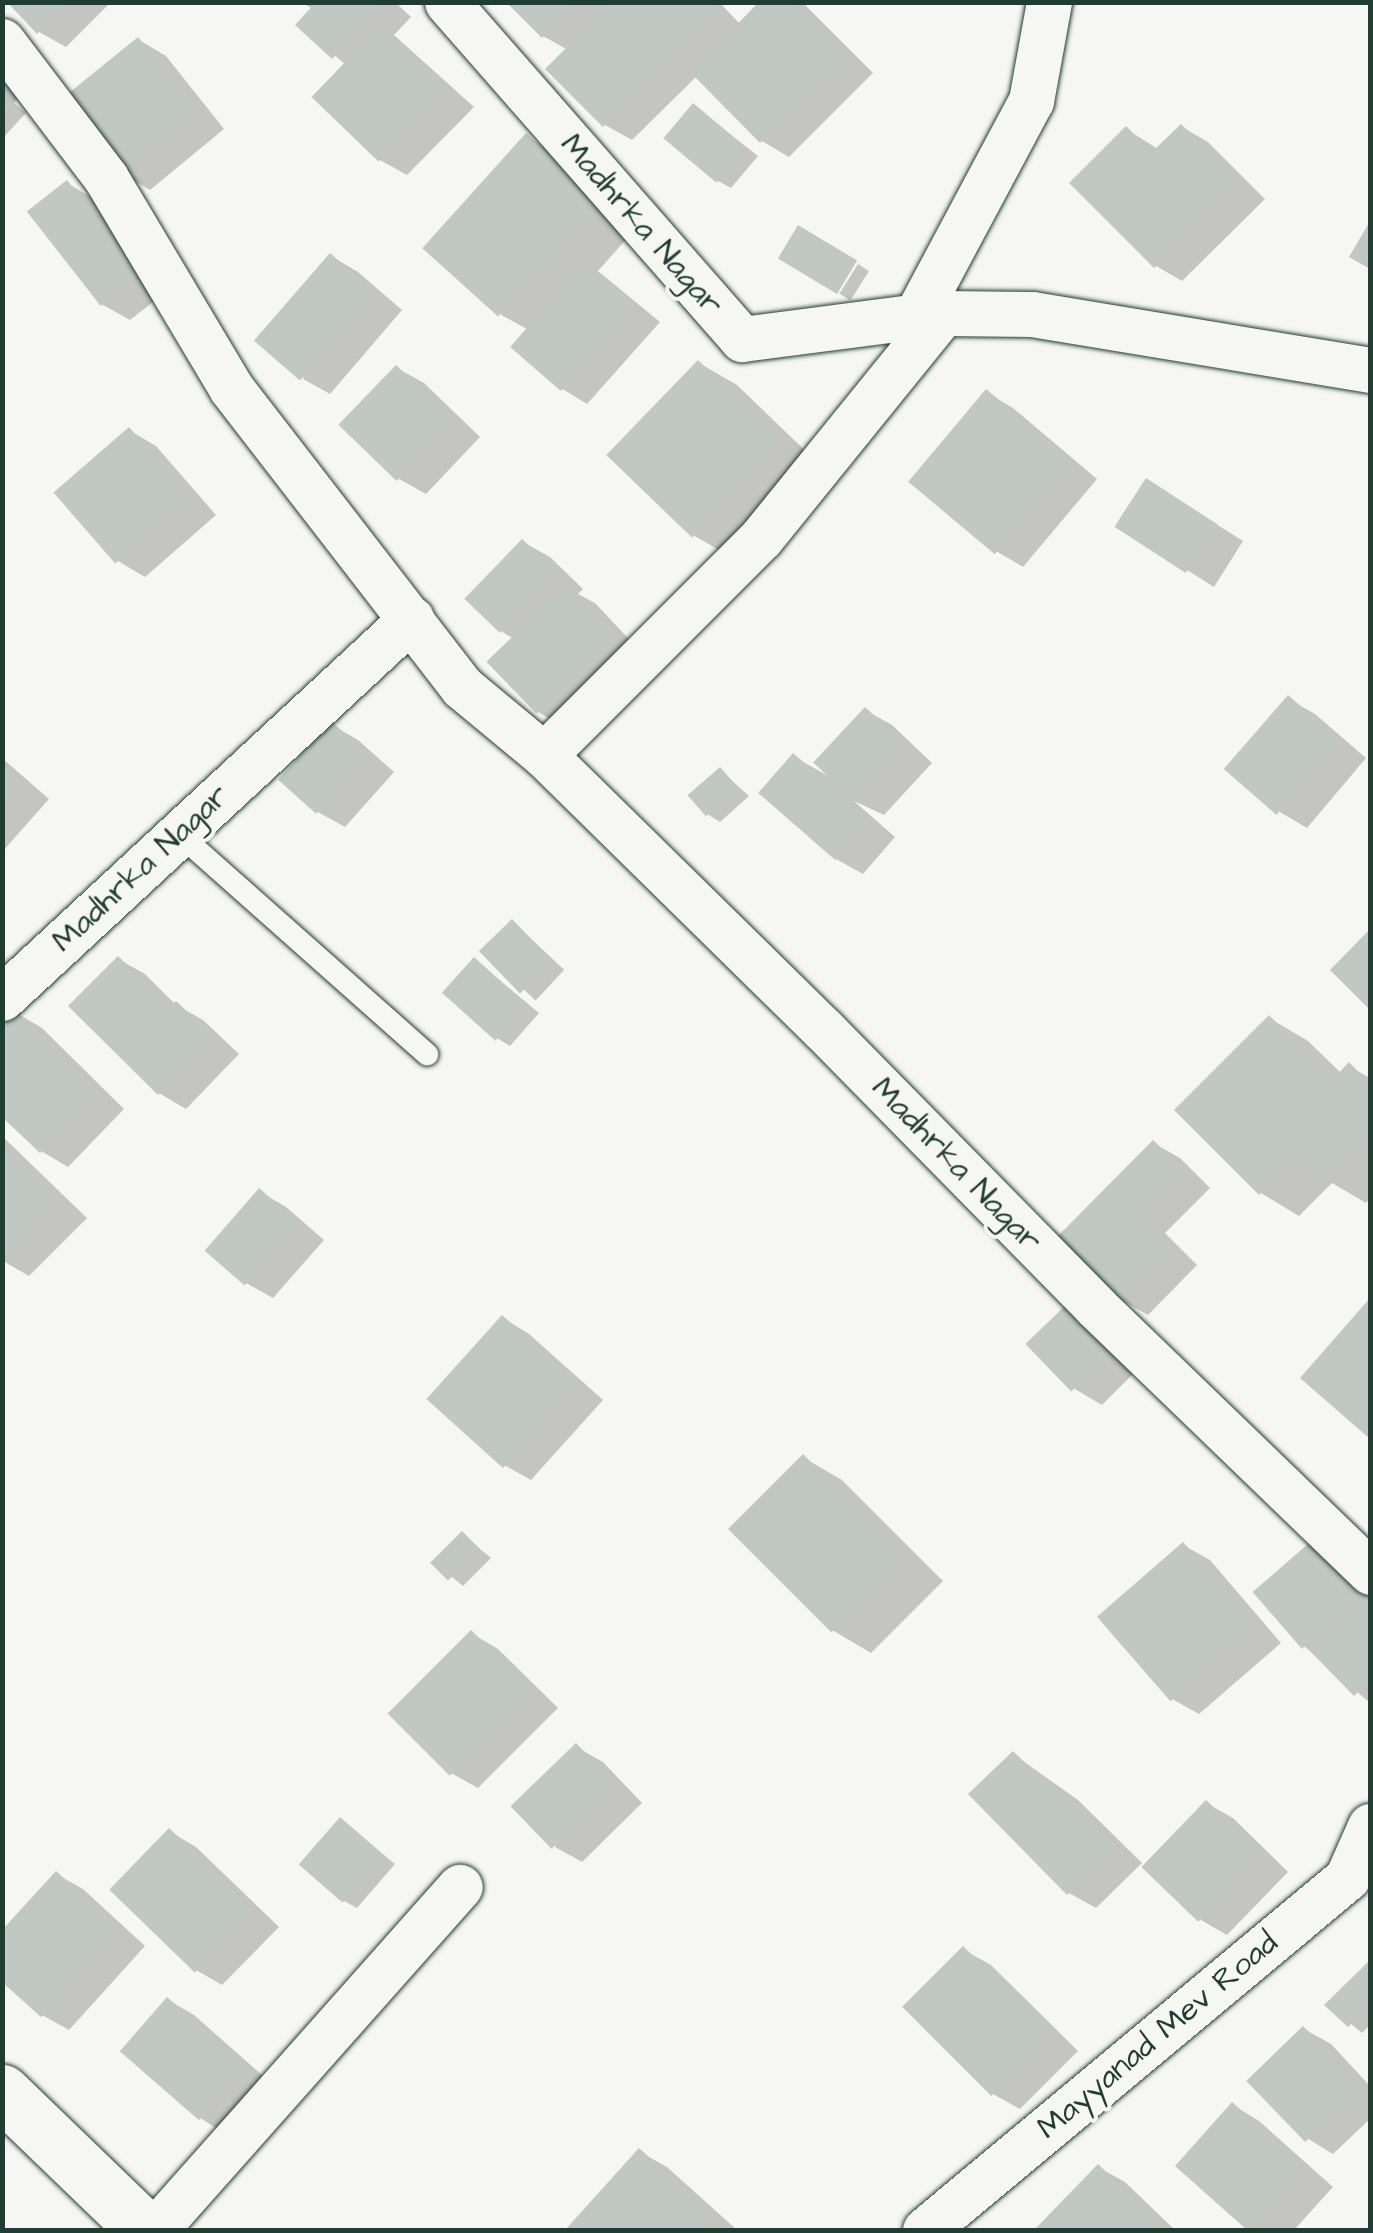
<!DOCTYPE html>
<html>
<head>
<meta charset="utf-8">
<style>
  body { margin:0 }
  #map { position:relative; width:1373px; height:2233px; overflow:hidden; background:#f6f6f2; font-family:"Architects Daughter",sans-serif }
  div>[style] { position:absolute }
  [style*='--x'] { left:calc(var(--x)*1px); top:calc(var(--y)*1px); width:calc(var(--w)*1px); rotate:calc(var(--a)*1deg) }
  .shadow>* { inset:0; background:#0003; transform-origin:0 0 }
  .building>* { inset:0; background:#c1c8c3; transform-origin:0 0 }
  .roads { filter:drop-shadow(0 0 2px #1f3d34) drop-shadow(0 0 2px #1f3d34) }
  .service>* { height:22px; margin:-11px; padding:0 11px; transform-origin:11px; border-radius:11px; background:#f6f6f2 }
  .minor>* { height:45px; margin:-22.5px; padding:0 22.5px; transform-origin:22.5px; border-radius:22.5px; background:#f6f6f2 }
  .tertiary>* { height:55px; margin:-27.5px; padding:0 27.5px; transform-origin:27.5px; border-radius:27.5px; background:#f6f6f2 }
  span { translate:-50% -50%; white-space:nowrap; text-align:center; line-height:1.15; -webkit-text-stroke:8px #f6f6f2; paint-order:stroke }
  .street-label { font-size:32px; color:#1f3d34 }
  .frame { position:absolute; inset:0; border:5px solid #1f3d34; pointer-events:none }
</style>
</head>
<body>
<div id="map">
  <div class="shadow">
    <i style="clip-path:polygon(10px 2px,111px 2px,66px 47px,39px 32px)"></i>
    <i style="clip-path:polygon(301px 2px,395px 2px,411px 17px,394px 35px,474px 107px,407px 175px,380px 160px,346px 65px,299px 25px,313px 9px)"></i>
    <i style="clip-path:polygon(509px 2px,719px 2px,741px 25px,762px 2px,802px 2px,873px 73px,789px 157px,762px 141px,697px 76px,632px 140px,605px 125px,568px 50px,543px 36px)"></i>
    <i style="clip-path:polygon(139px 40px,166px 56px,224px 129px,150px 190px,123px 174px)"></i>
    <i style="clip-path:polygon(2px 81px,20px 96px,14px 103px,26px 113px,2px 139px)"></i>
    <i style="clip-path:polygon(694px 106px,758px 156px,731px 188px,718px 181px)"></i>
    <i style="clip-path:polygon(1182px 127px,1208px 142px,1265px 199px,1182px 281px,1156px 266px,1126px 129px,1158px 149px)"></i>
    <i style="clip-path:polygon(526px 136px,565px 159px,639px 225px,598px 271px,660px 322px,587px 404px,561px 388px,527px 329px,501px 315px)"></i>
    <i style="clip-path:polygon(67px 183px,94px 199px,167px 291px,130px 320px,103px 305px)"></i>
    <i style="clip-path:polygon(331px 256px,358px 272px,402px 310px,330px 394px,303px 379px)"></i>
    <i style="left:858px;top:264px;width:13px;height:35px;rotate:32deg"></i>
    <i style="clip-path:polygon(699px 363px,737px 385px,821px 466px,731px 557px,693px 535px)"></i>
    <i style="clip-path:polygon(397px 368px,424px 383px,480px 437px,426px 494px,399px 479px)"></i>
    <i style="clip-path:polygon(986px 392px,1013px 408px,1097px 479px,1023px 567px,996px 551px)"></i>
    <i style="clip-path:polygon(129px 430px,156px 446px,216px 515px,145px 577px,118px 561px)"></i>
    <i style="clip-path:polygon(1173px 497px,1243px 541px,1214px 587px,1118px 526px)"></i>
    <i style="clip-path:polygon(523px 542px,550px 557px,583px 589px,578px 594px,595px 603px,642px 653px,565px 727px,538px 712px,514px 639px,499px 630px)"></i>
    <i style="clip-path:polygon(1288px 699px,1315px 714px,1366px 758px,1307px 828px,1280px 812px)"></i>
    <i style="clip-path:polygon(865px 710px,892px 725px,932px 763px,884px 815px,854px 801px,895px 837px,863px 874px,836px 859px,793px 756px,828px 776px)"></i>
    <i style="clip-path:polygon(332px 725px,358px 740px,394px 772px,345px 827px,318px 812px)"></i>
    <i style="clip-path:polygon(2px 758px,49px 799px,2px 852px)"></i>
    <i style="clip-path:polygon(720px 770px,749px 796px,720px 822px,707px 814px)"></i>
    <i style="left:513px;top:922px;width:70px;height:42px;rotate:43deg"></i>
    <i style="clip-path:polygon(118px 959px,145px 974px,176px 1005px,203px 1020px,239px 1054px,186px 1109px,159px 1093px)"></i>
    <i style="clip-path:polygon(475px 960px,539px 1013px,510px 1046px,497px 1038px)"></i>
    <i style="clip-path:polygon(15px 1012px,42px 1028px,124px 1109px,68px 1167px,41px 1151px)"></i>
    <i style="clip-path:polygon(1269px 1018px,1308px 1041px,1342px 1074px,1349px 1066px,1370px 1078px,1370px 1198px,1366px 1203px,1332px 1183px,1299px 1216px,1261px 1193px)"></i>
    <i style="clip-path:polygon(2px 1136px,87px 1218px,29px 1276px,3px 1261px)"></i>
    <i style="clip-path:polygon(1153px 1143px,1180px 1158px,1210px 1188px,1165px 1233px,1197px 1265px,1148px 1315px,1121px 1300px)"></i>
    <i style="clip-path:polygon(259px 1191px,286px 1207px,324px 1240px,273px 1298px,246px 1283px,208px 1250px)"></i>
    <i style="clip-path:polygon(1370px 1301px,1370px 1436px,1304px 1378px)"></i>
    <i style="clip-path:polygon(1070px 1304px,1142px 1365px,1102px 1405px,1075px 1389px)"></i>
    <i style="clip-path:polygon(503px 1318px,529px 1334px,603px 1400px,531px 1480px,504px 1465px)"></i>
    <i style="clip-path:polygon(804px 1458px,842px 1480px,943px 1581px,871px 1653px,832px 1630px)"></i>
    <i style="clip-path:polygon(462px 1534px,491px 1558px,463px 1586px,434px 1562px)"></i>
    <i style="clip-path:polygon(1183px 1545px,1210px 1560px,1281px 1643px,1199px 1714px,1172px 1699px)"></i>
    <i style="clip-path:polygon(1370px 1587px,1370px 1703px,1304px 1646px)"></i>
    <i style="clip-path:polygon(471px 1633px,498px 1649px,558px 1708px,478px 1788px,451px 1773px)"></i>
    <i style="clip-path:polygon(576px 1747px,603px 1762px,642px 1803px,582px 1862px,555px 1847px)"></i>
    <i style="clip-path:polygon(1013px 1754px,1078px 1800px,1142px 1863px,1096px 1908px,1069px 1893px,972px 1794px)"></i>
    <i style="clip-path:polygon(1206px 1803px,1233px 1818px,1288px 1872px,1227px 1935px,1201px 1920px)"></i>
    <i style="clip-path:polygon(341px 1820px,395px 1864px,357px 1908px,344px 1901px)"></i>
    <i style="clip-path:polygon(169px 1831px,196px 1847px,279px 1927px,222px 1985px,196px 1970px)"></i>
    <i style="clip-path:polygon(56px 1874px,83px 1889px,145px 1946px,69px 2030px,42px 2015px)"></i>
    <i style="clip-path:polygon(964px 1950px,991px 1965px,1078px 2051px,1020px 2109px,993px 2094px)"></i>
    <i style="clip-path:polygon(1370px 1964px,1370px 2025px,1362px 2033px,1328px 2005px)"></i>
    <i style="clip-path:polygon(168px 2000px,194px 2015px,271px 2083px,226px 2134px,200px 2118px)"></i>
    <i style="clip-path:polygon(1304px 2029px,1331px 2044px,1370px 2086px,1370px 2119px,1333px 2154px,1307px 2138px)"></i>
    <i style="clip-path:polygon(1233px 2105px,1259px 2121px,1333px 2187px,1294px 2230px,1251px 2230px,1179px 2166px)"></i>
    <i style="clip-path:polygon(640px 2152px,667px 2167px,737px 2230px,571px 2230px)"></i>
    <i style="clip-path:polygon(1098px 2167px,1125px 2182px,1175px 2230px,1042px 2230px,1039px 2228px)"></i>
  </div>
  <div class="building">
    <i style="clip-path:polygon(7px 2px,69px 2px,37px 34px)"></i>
    <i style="clip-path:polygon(316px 2px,384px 2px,332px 59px,295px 25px)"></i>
    <i style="clip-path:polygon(506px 2px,577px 2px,542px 38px)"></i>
    <i style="clip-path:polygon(612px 2px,710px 2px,719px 12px,603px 127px,545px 69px)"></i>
    <i style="clip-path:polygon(759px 2px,794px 2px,848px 57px,760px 143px,690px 72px)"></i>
    <i style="left:381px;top:25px;width:93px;height:100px;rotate:44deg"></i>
    <i style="left:138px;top:37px;width:97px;height:102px;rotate:51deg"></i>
    <i style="clip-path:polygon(2px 94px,15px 104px,2px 118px)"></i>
    <i style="left:693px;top:103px;width:69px;height:46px;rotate:40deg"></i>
    <i style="clip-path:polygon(1181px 124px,1240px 182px,1154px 268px,1069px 183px,1126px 126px,1152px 152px)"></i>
    <i style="left:526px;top:133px;width:102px;height:155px;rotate:42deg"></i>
    <i style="left:67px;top:180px;width:120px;height:51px;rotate:52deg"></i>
    <i style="clip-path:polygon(1370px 221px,1370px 269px,1349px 257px)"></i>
    <i style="left:798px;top:225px;width:69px;height:39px;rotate:31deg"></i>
    <i style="left:330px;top:253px;width:61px;height:116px;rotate:41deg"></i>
    <i style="left:585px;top:261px;width:67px;height:114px;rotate:41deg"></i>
    <i style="left:698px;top:360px;width:119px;height:132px;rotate:44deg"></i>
    <i style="left:396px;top:365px;width:81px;height:83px;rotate:44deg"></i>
    <i style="left:986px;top:389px;width:113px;height:121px;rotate:40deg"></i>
    <i style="left:129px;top:427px;width:94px;height:100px;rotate:49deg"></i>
    <i style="left:1146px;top:478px;width:85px;height:58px;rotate:33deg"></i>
    <i style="left:522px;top:539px;width:49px;height:83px;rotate:44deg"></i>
    <i style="left:567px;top:584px;width:72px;height:112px;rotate:46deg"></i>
    <i style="left:1288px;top:695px;width:70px;height:98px;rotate:41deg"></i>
    <i style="left:865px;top:707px;width:57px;height:76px;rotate:43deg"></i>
    <i style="left:331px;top:721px;width:51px;height:79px;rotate:42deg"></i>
    <i style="left:793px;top:753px;width:102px;height:53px;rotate:41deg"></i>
    <i style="clip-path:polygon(2px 763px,24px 782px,2px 807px)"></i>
    <i style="left:720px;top:767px;width:28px;height:43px;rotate:49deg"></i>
    <i style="left:512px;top:919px;width:59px;height:46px;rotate:46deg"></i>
    <i style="clip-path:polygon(1370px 929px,1370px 1010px,1330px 970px)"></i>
    <i style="clip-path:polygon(118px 956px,170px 1007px,176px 1001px,214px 1037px,158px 1095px,68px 1006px)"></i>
    <i style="left:474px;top:957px;width:72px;height:48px;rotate:42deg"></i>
    <i style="clip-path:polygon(15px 1009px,99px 1092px,40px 1153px,2px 1117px,2px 1021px)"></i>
    <i style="clip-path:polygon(1269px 1015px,1333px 1079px,1349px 1062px,1370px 1084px,1370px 1138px,1326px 1183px,1298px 1156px,1259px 1195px,1174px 1110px)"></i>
    <i style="clip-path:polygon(1153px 1140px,1185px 1171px,1140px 1217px,1171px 1249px,1120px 1302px,1056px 1238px)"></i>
    <i style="clip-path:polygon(2px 1143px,61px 1201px,2px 1262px)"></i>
    <i style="left:259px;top:1188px;width:53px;height:83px;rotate:41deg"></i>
    <i style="clip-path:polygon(1370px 1298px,1370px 1439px,1300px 1378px)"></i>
    <i style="left:1070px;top:1301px;width:66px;height:62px;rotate:46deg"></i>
    <i style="left:502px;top:1315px;width:103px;height:113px;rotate:42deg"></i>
    <i style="left:803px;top:1454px;width:146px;height:106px;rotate:45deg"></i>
    <i style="left:462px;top:1531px;width:25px;height:45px;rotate:45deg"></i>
    <i style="left:1316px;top:1537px;width:75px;height:84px;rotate:49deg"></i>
    <i style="left:1183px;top:1542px;width:112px;height:114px;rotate:49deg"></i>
    <i style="clip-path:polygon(1370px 1591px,1370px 1680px,1354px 1696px,1310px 1651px)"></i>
    <i style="left:471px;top:1630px;width:88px;height:118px;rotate:45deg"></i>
    <i style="left:576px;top:1743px;width:59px;height:91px;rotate:46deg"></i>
    <i style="clip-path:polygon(1013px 1751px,1047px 1785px,1051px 1781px,1117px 1846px,1067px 1895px,968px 1794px)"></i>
    <i style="left:1206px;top:1800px;width:79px;height:93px;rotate:44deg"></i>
    <i style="left:340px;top:1817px;width:58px;height:63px;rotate:41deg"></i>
    <i style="left:169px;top:1828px;width:119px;height:86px;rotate:44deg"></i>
    <i style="clip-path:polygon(56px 1871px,120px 1929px,41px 2017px,2px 1982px,2px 1930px)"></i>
    <i style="left:963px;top:1946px;width:126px;height:86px;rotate:45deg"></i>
    <i style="clip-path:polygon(1370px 1960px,1370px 2005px,1348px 2027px,1324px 2005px)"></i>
    <i style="left:167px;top:1997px;width:105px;height:72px;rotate:41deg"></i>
    <i style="left:1303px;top:2026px;width:85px;height:79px;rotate:46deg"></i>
    <i style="clip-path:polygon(1232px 2102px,1307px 2170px,1253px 2230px,1247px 2230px,1175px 2166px)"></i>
    <i style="clip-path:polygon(639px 2148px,715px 2217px,703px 2230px,565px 2230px)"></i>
    <i style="clip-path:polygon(1098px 2164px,1167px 2230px,1036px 2228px)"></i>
  </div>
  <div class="roads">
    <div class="service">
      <i style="--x:179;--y:834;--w:332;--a:41.6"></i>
    </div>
    <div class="minor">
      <i style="--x:447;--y:2;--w:448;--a:48.8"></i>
      <i style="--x:742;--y:339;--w:203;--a:-7.4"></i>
      <i style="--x:943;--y:313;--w:89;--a:0.6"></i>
      <i style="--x:1032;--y:314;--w:343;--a:9.4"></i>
      <i style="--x:2;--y:41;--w:172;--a:52.8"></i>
      <i style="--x:106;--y:178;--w:244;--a:59.2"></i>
      <i style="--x:231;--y:388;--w:378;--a:52.3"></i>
      <i style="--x:462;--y:687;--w:107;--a:39.7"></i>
      <i style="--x:544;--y:755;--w:392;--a:44.5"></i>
      <i style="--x:824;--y:1030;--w:387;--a:45.5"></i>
      <i style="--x:1095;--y:1306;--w:383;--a:44"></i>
      <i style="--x:916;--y:316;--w:244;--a:-61.9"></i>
      <i style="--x:1031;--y:101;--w:101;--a:-79.7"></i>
      <i style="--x:544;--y:755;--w:307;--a:-45"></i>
      <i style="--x:761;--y:538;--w:289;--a:-51"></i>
      <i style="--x:2;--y:998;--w:558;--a:-42.82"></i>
      <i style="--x:155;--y:2230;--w:459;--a:-48.4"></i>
      <i style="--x:925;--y:2230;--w:550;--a:-39.83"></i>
      <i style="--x:1347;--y:1878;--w:57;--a:-66.1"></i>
    </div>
    <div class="tertiary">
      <i style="--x:2;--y:2092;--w:199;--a:44"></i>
    </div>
  </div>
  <div class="street-label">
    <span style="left:641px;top:225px;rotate:49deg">Madhrka Nagar</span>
    <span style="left:141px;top:869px;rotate:-43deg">Madhrka Nagar</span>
    <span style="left:956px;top:1165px;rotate:46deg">Madhrka Nagar</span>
    <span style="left:1158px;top:2036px;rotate:-40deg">Mayyanad Mev Road</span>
  </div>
  <div class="frame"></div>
</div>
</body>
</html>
